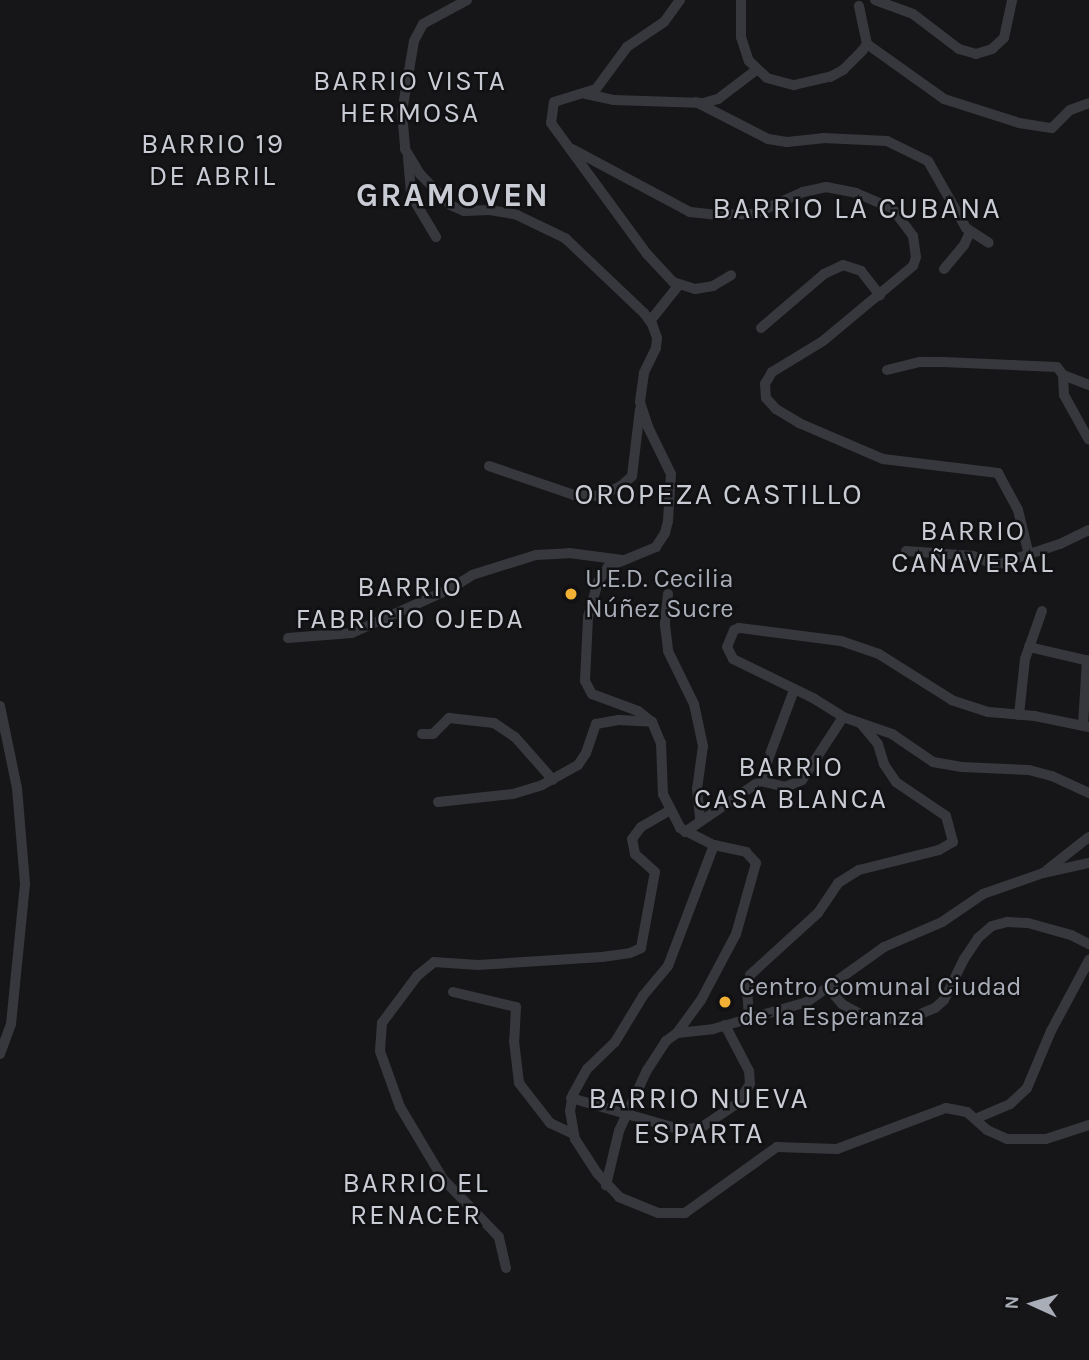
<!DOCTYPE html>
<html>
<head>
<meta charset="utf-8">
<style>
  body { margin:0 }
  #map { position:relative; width:1089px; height:1360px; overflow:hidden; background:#161618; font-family:Karla,sans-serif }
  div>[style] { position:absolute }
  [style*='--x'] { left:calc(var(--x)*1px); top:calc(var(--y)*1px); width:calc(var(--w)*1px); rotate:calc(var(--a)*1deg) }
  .minor>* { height:10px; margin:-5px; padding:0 5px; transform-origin:5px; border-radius:5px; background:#37383d }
  .dots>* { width:19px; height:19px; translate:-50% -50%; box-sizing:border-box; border:4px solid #111113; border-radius:50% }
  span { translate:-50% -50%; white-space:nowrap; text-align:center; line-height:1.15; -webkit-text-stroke:5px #111113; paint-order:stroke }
  .poi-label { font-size:26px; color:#a8adb8 }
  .left { translate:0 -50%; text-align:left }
  .neighbourhood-label { font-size:28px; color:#c9ccd4; letter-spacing:2px }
  .quarter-label { font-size:30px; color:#c9ccd4; letter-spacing:2px }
  .district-label { font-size:33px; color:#c9ccd4; font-weight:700; letter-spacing:2px }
  .north { position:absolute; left:998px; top:1269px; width:70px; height:70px; -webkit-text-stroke:5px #111113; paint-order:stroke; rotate:274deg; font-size:19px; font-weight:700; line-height:28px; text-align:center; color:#a8adb8 }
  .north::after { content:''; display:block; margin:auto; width:24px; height:32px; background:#a8adb8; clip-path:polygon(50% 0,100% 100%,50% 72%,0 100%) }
</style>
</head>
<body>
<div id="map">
  <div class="minor">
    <i style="--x:467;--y:0;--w:50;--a:151.4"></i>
    <i style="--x:423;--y:24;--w:19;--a:118"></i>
    <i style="--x:414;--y:41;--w:72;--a:99.6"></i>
    <i style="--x:402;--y:112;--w:37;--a:85"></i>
    <i style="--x:405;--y:149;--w:29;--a:59"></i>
    <i style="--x:420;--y:174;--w:43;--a:45.9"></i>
    <i style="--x:450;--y:205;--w:15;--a:23"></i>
    <i style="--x:464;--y:211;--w:26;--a:-2"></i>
    <i style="--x:490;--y:210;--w:27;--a:10"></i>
    <i style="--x:517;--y:215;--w:53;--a:25.6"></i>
    <i style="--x:565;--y:238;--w:109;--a:43.5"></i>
    <i style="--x:644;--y:313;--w:14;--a:54"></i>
    <i style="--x:652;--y:324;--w:15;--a:70"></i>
    <i style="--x:657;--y:338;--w:10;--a:96"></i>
    <i style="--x:656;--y:348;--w:28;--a:116"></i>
    <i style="--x:644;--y:373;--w:29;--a:98"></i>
    <i style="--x:640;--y:402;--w:26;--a:72"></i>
    <i style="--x:648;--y:427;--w:52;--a:63.9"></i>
    <i style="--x:671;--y:474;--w:47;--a:93.7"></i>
    <i style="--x:668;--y:521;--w:12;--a:104"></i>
    <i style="--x:665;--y:533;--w:17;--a:123"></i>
    <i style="--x:656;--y:547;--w:52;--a:157.4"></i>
    <i style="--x:608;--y:567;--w:18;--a:124"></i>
    <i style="--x:598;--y:582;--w:36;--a:106"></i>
    <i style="--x:588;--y:617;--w:64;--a:92.7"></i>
    <i style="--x:585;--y:681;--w:15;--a:62"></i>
    <i style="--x:592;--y:694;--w:49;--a:20.3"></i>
    <i style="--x:638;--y:711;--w:18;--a:38"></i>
    <i style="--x:652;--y:722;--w:23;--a:67"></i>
    <i style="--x:661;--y:743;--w:51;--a:87.8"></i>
    <i style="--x:663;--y:794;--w:38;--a:63"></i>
    <i style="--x:680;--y:828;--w:38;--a:27"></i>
    <i style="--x:714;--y:845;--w:33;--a:12"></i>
    <i style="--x:746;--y:852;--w:15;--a:48"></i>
    <i style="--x:756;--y:863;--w:74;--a:105.7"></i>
    <i style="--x:736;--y:934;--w:75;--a:117.9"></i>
    <i style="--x:701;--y:1000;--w:41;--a:126"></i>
    <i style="--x:677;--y:1033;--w:14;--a:144"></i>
    <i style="--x:666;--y:1041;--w:35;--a:123"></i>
    <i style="--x:647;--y:1070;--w:67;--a:114.7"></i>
    <i style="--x:619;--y:1131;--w:56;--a:103.5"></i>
    <i style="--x:680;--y:0;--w:27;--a:126"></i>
    <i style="--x:664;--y:22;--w:45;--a:146"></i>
    <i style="--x:627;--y:47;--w:52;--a:126.4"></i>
    <i style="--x:596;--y:89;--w:44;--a:162.8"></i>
    <i style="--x:554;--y:102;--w:21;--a:98"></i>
    <i style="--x:551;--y:123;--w:162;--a:53.8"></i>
    <i style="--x:647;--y:254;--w:38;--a:47"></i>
    <i style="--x:673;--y:282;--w:23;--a:18"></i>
    <i style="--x:695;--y:289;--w:18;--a:-9"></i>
    <i style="--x:713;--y:286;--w:21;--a:-31"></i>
    <i style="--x:741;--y:0;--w:37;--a:90"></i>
    <i style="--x:741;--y:37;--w:25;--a:72"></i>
    <i style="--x:749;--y:61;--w:25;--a:43"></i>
    <i style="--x:767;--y:78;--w:28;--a:15"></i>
    <i style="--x:794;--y:85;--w:37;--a:-13"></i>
    <i style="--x:830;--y:77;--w:15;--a:-28"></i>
    <i style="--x:843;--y:70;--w:27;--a:-45"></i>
    <i style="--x:862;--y:51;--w:9;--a:-54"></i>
    <i style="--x:867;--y:44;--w:39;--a:-102"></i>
    <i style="--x:875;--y:0;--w:40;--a:20.2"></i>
    <i style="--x:913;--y:14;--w:58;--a:37.3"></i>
    <i style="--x:959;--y:49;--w:18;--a:16"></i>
    <i style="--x:976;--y:54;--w:17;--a:-17"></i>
    <i style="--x:992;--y:49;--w:16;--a:-43"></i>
    <i style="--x:1004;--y:38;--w:39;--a:-78"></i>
    <i style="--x:867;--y:44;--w:95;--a:35.5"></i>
    <i style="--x:944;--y:99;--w:79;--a:17.7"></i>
    <i style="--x:1019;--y:123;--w:33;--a:9"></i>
    <i style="--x:1052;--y:128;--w:25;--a:-45"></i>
    <i style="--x:1070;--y:110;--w:20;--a:-20"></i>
    <i style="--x:586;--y:94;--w:29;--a:12"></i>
    <i style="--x:614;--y:100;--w:89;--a:1.9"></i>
    <i style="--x:703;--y:103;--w:16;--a:-15"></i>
    <i style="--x:718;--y:99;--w:48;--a:-37.3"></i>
    <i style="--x:696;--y:102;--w:81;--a:27.2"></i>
    <i style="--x:768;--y:139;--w:19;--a:9"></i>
    <i style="--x:787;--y:142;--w:36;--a:-6"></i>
    <i style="--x:823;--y:138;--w:64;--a:2.7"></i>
    <i style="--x:887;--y:141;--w:46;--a:26"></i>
    <i style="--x:928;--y:161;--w:77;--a:60.4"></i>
    <i style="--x:966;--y:228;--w:27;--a:33"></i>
    <i style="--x:572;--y:149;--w:134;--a:28.1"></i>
    <i style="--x:690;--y:212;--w:28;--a:6"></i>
    <i style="--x:718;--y:215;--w:36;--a:-2"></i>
    <i style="--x:754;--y:214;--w:54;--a:-24.2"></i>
    <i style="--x:803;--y:192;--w:24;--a:-12"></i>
    <i style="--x:826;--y:187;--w:31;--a:11"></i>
    <i style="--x:856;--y:193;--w:39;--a:23"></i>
    <i style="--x:892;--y:208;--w:35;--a:53"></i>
    <i style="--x:913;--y:236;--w:21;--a:82"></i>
    <i style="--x:916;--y:257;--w:9;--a:108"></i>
    <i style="--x:913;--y:266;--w:117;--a:140.2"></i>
    <i style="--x:823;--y:341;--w:60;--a:148.7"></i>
    <i style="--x:772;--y:372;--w:14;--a:120"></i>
    <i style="--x:765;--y:384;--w:14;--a:86"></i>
    <i style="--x:766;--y:398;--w:15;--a:48"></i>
    <i style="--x:776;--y:409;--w:27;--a:31"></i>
    <i style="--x:799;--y:423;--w:91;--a:23.2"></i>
    <i style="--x:883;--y:459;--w:116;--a:6.9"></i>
    <i style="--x:998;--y:473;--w:42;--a:61.6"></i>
    <i style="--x:1018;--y:510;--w:46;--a:76.3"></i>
    <i style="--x:408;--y:158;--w:37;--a:85"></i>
    <i style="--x:411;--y:195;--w:49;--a:59.2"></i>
    <i style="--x:944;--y:269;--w:31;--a:-50"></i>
    <i style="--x:964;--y:245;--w:14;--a:-65"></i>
    <i style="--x:650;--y:321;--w:45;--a:-51.3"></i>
    <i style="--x:761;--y:328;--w:83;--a:-40.6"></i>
    <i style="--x:824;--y:274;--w:21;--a:-25"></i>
    <i style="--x:843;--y:265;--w:19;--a:18"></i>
    <i style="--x:861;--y:271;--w:31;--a:52"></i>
    <i style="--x:887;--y:370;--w:34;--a:-14"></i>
    <i style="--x:920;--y:362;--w:23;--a:0"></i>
    <i style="--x:943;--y:362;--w:114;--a:2.5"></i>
    <i style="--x:1057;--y:367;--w:10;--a:53"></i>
    <i style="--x:1063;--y:375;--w:28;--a:21"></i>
    <i style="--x:1063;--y:375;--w:20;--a:87"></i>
    <i style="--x:1064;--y:395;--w:51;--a:60.9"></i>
    <i style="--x:489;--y:466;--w:90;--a:18.8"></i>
    <i style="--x:574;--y:495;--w:23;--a:2"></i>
    <i style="--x:597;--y:496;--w:12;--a:-20"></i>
    <i style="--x:608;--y:492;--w:14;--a:-25"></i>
    <i style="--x:621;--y:486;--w:15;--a:-42"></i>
    <i style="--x:632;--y:476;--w:67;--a:-83.2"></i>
    <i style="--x:906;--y:551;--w:67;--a:4.3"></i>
    <i style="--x:973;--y:556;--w:25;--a:21"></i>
    <i style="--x:996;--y:565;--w:67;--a:-18.2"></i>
    <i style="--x:1060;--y:544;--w:32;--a:-26"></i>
    <i style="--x:668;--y:594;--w:31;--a:96"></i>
    <i style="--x:665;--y:625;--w:26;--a:83"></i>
    <i style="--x:668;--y:651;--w:59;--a:63.9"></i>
    <i style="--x:694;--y:704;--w:43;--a:77.9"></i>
    <i style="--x:703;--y:746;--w:43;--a:97.9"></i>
    <i style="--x:697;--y:789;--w:31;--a:84"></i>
    <i style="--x:288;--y:638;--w:64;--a:-4.5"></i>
    <i style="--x:352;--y:633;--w:107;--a:-24.2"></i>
    <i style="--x:450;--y:589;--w:26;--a:-32"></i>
    <i style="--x:472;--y:575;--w:67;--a:-17.4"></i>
    <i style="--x:536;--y:555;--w:33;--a:-3"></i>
    <i style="--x:569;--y:553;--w:54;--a:7.4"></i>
    <i style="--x:1029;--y:647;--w:62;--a:13.1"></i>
    <i style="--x:0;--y:706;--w:84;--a:78.3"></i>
    <i style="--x:17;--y:788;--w:96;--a:85.2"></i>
    <i style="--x:25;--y:884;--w:141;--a:95.7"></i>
    <i style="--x:11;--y:1024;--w:32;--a:110"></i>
    <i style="--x:1019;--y:715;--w:56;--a:-83.9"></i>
    <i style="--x:1025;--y:659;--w:51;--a:-70.5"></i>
    <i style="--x:1083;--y:725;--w:65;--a:-86.5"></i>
    <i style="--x:1089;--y:727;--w:55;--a:-168.5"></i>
    <i style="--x:1035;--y:716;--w:47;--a:-175.1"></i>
    <i style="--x:988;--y:712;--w:38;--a:-162"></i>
    <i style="--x:952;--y:700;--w:86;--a:-147.8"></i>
    <i style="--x:879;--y:654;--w:40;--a:-161.1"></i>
    <i style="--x:841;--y:641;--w:103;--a:-172.7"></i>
    <i style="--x:739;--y:628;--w:5;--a:158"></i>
    <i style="--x:734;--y:630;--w:18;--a:112"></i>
    <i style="--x:727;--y:647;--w:13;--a:63"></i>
    <i style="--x:733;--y:659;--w:89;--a:26"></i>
    <i style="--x:813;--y:698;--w:36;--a:32"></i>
    <i style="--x:843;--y:717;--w:52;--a:19.1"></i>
    <i style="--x:892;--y:734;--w:50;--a:34.3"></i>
    <i style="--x:933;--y:762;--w:29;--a:10"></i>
    <i style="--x:962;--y:767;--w:67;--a:2.6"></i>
    <i style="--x:1029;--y:770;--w:24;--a:15"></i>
    <i style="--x:1052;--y:776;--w:41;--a:24.7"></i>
    <i style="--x:422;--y:734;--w:11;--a:0"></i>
    <i style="--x:433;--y:734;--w:23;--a:-45"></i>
    <i style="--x:449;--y:718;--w:45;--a:6.3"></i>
    <i style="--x:494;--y:723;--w:25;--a:34"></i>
    <i style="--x:515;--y:737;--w:57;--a:48.5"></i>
    <i style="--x:760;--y:781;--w:26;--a:13"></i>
    <i style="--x:785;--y:787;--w:18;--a:-22"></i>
    <i style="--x:802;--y:780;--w:75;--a:-56.9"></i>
    <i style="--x:438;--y:802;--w:75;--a:-6.1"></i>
    <i style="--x:513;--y:794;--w:30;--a:-17"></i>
    <i style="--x:542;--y:785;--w:41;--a:-29.1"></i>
    <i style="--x:578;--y:765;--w:14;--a:-56"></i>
    <i style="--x:586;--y:753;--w:31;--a:-71"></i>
    <i style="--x:596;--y:724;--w:23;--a:-10"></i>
    <i style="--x:619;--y:720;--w:33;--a:3"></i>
    <i style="--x:685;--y:832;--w:91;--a:-34.2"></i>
    <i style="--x:760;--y:781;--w:97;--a:-69.5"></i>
    <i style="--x:714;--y:845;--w:129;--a:110.8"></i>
    <i style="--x:668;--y:966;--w:39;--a:130"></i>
    <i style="--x:643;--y:996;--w:54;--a:121.3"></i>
    <i style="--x:615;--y:1042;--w:39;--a:136"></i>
    <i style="--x:587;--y:1069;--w:29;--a:119"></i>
    <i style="--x:573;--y:1094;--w:17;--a:100"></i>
    <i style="--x:570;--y:1111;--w:28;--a:80"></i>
    <i style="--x:575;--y:1139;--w:40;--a:57.1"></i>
    <i style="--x:597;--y:1173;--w:33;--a:47"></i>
    <i style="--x:619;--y:1197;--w:42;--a:22.3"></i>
    <i style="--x:658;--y:1213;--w:27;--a:0"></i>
    <i style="--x:685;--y:1213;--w:113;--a:-35.7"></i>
    <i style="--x:777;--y:1147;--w:60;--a:1.9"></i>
    <i style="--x:837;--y:1149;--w:116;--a:-20.6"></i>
    <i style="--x:946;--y:1108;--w:21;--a:11"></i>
    <i style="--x:967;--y:1112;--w:27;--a:42"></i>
    <i style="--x:987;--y:1130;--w:22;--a:24"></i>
    <i style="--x:1007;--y:1139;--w:39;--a:0"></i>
    <i style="--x:1046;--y:1139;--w:45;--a:-18"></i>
    <i style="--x:1047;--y:870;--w:53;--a:-38.2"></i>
    <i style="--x:829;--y:989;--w:20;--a:49"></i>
    <i style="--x:842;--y:1004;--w:21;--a:29"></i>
    <i style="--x:860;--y:1014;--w:22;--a:13"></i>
    <i style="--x:881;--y:1019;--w:30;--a:-2"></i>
    <i style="--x:911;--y:1018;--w:26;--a:-23"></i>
    <i style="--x:935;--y:1008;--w:12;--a:-42"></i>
    <i style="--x:944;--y:1000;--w:46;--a:-64"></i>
    <i style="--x:964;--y:959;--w:25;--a:-56"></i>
    <i style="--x:978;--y:938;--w:18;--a:-41"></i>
    <i style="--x:992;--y:926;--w:16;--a:-15"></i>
    <i style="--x:1007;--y:922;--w:21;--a:3"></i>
    <i style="--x:1028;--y:923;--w:45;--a:15.6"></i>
    <i style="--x:1071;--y:935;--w:20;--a:27"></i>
    <i style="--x:453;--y:992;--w:65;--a:13.4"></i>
    <i style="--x:516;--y:1007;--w:34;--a:93"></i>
    <i style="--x:514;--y:1041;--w:42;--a:83.2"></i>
    <i style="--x:519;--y:1083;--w:51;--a:52.2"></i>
    <i style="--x:550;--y:1123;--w:26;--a:25"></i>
    <i style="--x:749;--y:1017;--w:26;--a:-94"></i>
    <i style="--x:747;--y:991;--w:16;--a:-79"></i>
    <i style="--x:750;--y:975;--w:92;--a:-42.4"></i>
    <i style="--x:818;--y:913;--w:36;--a:-56"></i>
    <i style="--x:838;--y:883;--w:25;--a:-32"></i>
    <i style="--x:859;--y:870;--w:82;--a:-14"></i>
    <i style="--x:939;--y:850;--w:16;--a:-30"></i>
    <i style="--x:953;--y:842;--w:27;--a:-105"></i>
    <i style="--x:946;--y:816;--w:60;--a:-145.8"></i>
    <i style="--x:896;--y:782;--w:22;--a:-124"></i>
    <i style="--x:884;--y:764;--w:21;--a:-107"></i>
    <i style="--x:878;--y:744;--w:26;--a:-130"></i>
    <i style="--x:677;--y:1033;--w:36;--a:-6"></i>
    <i style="--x:713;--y:1029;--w:98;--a:-16"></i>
    <i style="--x:807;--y:1002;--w:95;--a:-35.5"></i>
    <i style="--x:884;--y:947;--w:63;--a:-23.3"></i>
    <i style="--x:942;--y:922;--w:50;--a:-34.3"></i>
    <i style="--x:983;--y:894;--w:64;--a:-19.3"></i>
    <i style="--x:1043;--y:873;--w:47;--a:-12.3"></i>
    <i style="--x:571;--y:1098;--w:116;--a:16.1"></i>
    <i style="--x:682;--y:1130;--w:20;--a:-9"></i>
    <i style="--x:702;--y:1127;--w:43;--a:-33.7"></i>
    <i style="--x:738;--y:1103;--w:22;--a:-58"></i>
    <i style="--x:750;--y:1084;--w:13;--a:-94"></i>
    <i style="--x:749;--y:1071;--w:52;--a:-117.6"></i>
    <i style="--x:975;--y:1119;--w:38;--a:-23"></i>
    <i style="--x:1010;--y:1104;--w:23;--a:-43"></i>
    <i style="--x:1027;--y:1088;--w:62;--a:-67.2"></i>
    <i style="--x:1051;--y:1031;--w:81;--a:-61.8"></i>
    <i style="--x:506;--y:1268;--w:32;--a:-103"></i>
    <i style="--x:499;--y:1237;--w:81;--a:-134"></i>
    <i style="--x:443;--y:1179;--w:84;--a:-120.8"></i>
    <i style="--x:400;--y:1107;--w:59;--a:-109.7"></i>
    <i style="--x:380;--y:1051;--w:28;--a:-86"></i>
    <i style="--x:382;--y:1023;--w:59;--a:-53.3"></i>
    <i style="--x:417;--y:976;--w:22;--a:-39"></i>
    <i style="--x:434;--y:962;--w:44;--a:3.9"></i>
    <i style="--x:478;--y:965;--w:124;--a:-3.7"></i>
    <i style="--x:602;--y:957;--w:28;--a:-8"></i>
    <i style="--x:630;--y:953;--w:12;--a:-24"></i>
    <i style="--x:641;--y:948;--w:77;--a:-79.6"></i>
    <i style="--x:655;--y:872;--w:27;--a:-138"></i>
    <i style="--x:635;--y:854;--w:15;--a:-101"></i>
    <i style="--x:632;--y:839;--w:15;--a:-53"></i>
    <i style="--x:641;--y:827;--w:32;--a:-30"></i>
  </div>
  <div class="dots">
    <i style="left:571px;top:594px;background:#f2b134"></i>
    <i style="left:725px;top:1002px;background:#f2b134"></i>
  </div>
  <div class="poi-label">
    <span class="left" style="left:585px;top:594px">U.E.D. Cecilia<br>Núñez Sucre</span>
    <span class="left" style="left:739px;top:1002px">Centro Comunal Ciudad<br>de la Esperanza</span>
  </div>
  <div class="neighbourhood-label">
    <span style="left:410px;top:97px">BARRIO VISTA<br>HERMOSA</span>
    <span style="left:213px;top:160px">BARRIO 19<br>DE ABRIL</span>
    <span style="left:973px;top:547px">BARRIO<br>CAÑAVERAL</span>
    <span style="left:410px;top:603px">BARRIO<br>FABRICIO OJEDA</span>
    <span style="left:791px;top:783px">BARRIO<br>CASA BLANCA</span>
    <span style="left:416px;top:1199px">BARRIO EL<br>RENACER</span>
  </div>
  <div class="quarter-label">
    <span style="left:857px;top:208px">BARRIO LA CUBANA</span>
    <span style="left:719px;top:494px">OROPEZA CASTILLO</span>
    <span style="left:699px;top:1115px">BARRIO NUEVA<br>ESPARTA</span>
  </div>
  <div class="district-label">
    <span style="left:453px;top:196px">GRAMOVEN</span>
  </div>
  <div class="north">N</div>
</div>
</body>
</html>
